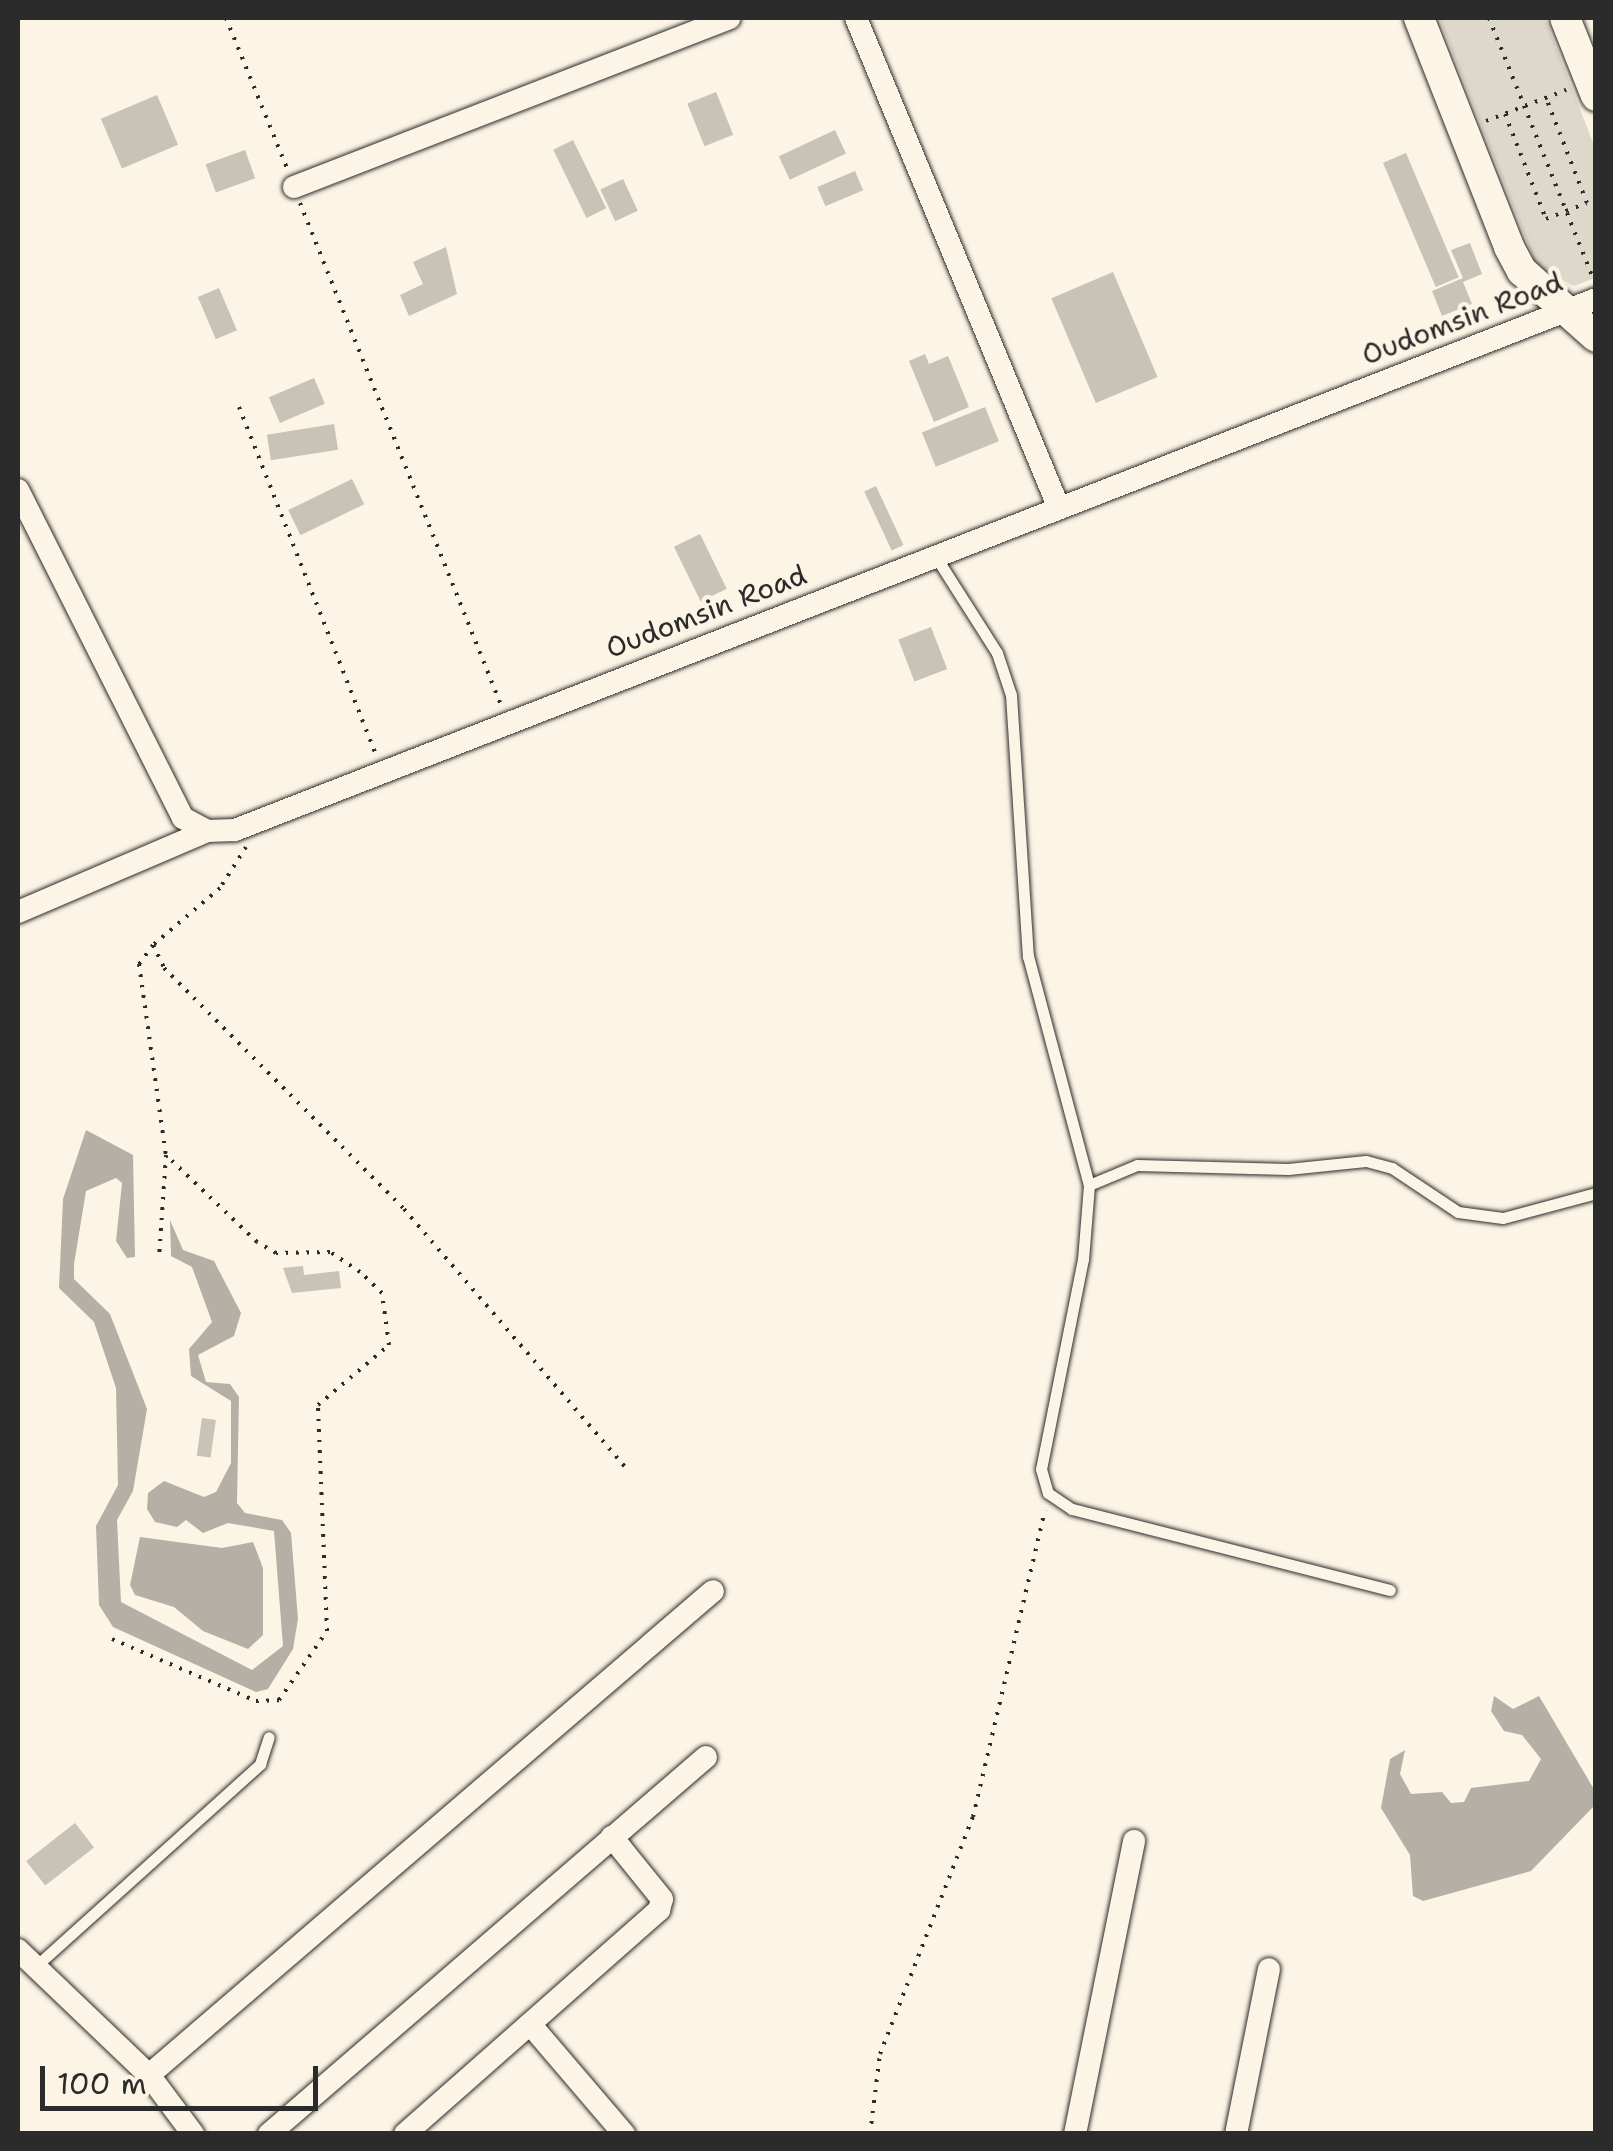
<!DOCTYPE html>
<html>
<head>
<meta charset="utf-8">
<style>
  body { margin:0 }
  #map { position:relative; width:1613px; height:2151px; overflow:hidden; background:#fcf5e5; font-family:"Shantell Sans",sans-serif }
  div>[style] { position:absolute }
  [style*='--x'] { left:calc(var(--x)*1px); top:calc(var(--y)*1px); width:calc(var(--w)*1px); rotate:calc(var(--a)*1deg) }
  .green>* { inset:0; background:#ded8ca }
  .water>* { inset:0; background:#b4b0a5 }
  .building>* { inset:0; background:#c8c3b7; transform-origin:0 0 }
  .path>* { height:4px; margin-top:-2px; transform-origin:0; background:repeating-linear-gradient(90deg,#2b2b2b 0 2.5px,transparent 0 10.5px) }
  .roads { filter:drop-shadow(0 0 2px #2b2b2b) drop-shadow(0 0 2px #2b2b2b) }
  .lane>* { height:11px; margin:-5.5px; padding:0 5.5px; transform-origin:5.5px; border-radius:5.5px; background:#fcf5e5 }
  .street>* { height:22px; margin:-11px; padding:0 11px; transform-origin:11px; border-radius:11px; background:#fcf5e5 }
  .secondary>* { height:30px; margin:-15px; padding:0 15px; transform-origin:15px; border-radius:15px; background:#fcf5e5 }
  span { translate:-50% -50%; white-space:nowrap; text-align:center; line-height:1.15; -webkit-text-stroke:9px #fcf5e5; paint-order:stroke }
  .street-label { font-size:28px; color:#2b2b2b }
  .frame { position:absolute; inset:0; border:20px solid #2b2b2b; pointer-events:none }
  .scale { position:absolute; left:40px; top:2066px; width:278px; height:45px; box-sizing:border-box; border:5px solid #2b2b2b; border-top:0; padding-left:12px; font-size:30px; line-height:35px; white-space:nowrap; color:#2b2b2b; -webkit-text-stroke:8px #fcf5e5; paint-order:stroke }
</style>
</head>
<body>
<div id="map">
  <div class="green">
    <i style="clip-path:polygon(1439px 18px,1545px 18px,1595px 148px,1595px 278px,1574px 286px,1537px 267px)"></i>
  </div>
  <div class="water">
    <i style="clip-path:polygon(86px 1130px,133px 1155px,135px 1257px,127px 1258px,116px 1241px,122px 1183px,116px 1178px,86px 1191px,74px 1264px,74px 1279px,110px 1314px,147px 1409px,133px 1491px,117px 1520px,121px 1602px,252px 1670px,283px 1646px,274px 1531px,228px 1523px,203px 1533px,186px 1520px,177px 1527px,155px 1522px,147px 1509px,148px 1493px,164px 1481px,204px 1497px,216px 1492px,231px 1463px,231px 1401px,191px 1376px,189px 1349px,212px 1322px,192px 1267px,171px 1256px,170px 1220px,183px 1250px,214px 1261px,241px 1313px,234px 1336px,198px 1355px,206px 1382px,230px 1384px,239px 1397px,237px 1503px,245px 1513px,282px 1520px,291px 1533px,298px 1619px,293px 1649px,268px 1689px,256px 1692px,113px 1627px,99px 1605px,96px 1526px,118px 1485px,116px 1388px,94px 1322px,59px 1288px,63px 1199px)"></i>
    <i style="clip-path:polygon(140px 1537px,222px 1548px,253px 1542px,263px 1568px,263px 1635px,248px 1649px,203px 1631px,174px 1607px,135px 1595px,130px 1585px)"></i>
    <i style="clip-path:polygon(1494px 1696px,1513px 1709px,1539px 1696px,1595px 1791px,1595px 1805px,1531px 1871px,1423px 1901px,1413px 1896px,1410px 1855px,1381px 1808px,1390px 1759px,1405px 1750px,1400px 1774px,1411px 1794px,1442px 1792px,1451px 1803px,1464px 1802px,1471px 1788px,1529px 1781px,1541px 1759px,1522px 1735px,1504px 1731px,1491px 1711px)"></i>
  </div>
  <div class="building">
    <i style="left:716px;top:92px;width:46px;height:31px;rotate:68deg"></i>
    <i style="left:157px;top:95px;width:54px;height:61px;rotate:67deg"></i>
    <i style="left:835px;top:130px;width:26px;height:62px;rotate:65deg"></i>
    <i style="left:573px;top:140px;width:76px;height:22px;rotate:64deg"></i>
    <i style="left:245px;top:150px;width:30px;height:42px;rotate:70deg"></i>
    <i style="left:1406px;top:153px;width:135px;height:25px;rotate:67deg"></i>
    <i style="left:855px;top:171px;width:21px;height:41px;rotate:67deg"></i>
    <i style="left:623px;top:179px;width:35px;height:25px;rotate:65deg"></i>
    <i style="clip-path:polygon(1470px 243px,1482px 274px,1463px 282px,1472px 304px,1442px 316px,1432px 291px,1463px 278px,1451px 250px)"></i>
    <i style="clip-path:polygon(446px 247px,457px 294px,409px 316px,400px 295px,423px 284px,413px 262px)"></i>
    <i style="left:1113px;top:272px;width:114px;height:67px;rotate:67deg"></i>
    <i style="left:219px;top:288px;width:46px;height:23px;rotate:67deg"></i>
    <i style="clip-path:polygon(925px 354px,929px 364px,948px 356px,969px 407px,934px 422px,909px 361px)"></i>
    <i style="left:314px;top:378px;width:28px;height:49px;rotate:67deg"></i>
    <i style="left:985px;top:407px;width:37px;height:68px;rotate:68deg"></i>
    <i style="left:334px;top:424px;width:26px;height:68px;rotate:81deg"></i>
    <i style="left:352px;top:479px;width:28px;height:71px;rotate:64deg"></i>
    <i style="left:876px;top:486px;width:65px;height:13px;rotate:65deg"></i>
    <i style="left:700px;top:534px;width:61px;height:29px;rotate:64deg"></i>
    <i style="left:931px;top:627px;width:45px;height:35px;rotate:69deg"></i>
    <i style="clip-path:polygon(303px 1266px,304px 1275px,339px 1271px,341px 1288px,292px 1293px,283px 1268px)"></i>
    <i style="left:202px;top:1418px;width:14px;height:38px;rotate:8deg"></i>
    <i style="left:75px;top:1823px;width:31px;height:62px;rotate:52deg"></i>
  </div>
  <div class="path">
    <i style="--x:226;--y:18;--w:165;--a:67.9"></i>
    <i style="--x:1489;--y:18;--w:280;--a:68.2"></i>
    <i style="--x:1505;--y:114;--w:113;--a:68.7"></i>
    <i style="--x:1546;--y:219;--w:22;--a:-22"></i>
    <i style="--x:1566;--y:211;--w:22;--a:-21"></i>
    <i style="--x:1587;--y:203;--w:113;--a:-111.3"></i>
    <i style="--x:1486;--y:121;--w:86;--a:-21.2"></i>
    <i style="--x:300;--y:203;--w:541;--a:68.18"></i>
    <i style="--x:239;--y:407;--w:371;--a:68.5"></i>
    <i style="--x:246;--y:847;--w:49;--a:122.4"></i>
    <i style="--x:220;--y:888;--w:88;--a:139.6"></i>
    <i style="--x:153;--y:945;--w:25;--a:64"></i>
    <i style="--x:164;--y:968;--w:340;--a:45.1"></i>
    <i style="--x:404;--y:1209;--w:341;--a:49.4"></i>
    <i style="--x:153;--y:945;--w:24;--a:126"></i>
    <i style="--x:139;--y:964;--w:193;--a:82"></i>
    <i style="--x:166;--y:1155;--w:103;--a:93.9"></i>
    <i style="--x:112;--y:1639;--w:157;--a:23.3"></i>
    <i style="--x:256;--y:1701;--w:23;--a:-2"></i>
    <i style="--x:279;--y:1700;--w:84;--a:-55.2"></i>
    <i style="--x:327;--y:1631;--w:226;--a:-92.3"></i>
    <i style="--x:318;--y:1405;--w:93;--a:-40.2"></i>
    <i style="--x:389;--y:1345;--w:52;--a:-97.7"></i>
    <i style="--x:382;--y:1293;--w:30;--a:-136"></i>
    <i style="--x:360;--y:1272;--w:36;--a:-146"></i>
    <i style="--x:330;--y:1252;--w:54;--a:178.9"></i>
    <i style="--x:276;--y:1253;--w:22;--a:-150"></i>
    <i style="--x:257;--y:1242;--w:126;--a:-136.3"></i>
    <i style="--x:870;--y:2134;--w:81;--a:-82.9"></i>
    <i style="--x:880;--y:2054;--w:255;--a:-68.6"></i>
    <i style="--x:973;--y:1817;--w:315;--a:-76.8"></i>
  </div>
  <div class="roads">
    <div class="lane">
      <i style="--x:934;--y:554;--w:117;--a:57.5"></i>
      <i style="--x:997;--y:653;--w:44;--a:71.6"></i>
      <i style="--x:1011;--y:695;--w:262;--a:86.3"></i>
      <i style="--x:1028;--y:956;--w:237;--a:75.1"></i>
      <i style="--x:1089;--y:1185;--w:74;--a:94.6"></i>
      <i style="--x:1083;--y:1259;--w:214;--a:101.3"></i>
      <i style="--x:1041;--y:1469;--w:25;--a:74"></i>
      <i style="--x:1048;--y:1493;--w:29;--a:34"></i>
      <i style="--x:1072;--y:1509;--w:328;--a:14.3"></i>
      <i style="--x:1089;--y:1185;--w:52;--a:-22.6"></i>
      <i style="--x:1137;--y:1165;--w:151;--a:1.5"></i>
      <i style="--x:1288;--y:1169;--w:78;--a:-5.9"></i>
      <i style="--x:1366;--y:1161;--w:27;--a:15"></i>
      <i style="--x:1392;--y:1168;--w:79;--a:33.7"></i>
      <i style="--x:1458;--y:1212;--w:45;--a:7.6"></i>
      <i style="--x:1503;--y:1218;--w:96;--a:-15"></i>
      <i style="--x:36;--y:1966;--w:302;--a:-42"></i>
      <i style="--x:260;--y:1764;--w:28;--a:-72"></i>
    </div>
    <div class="street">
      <i style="--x:856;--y:18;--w:528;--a:67.51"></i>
      <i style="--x:294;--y:187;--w:467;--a:-21.2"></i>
      <i style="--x:18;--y:490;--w:367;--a:63.3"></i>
      <i style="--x:183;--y:818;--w:27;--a:28"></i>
      <i style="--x:207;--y:831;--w:28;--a:-2"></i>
      <i style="--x:235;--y:830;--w:1461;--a:-21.31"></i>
      <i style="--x:18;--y:912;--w:206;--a:-23.2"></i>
      <i style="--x:18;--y:1950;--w:181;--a:43.7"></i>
      <i style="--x:149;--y:2075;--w:74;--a:53.3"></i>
      <i style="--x:530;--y:2024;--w:145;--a:49.5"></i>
      <i style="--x:149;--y:2075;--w:743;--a:-40.63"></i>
      <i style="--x:269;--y:2134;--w:577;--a:-40.78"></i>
      <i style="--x:405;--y:2134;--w:339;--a:-41.4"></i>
      <i style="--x:659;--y:1910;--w:11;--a:-75"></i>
      <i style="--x:662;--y:1899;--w:80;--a:-128.9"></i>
      <i style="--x:1075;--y:2134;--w:299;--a:-78.6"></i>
      <i style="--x:1236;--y:2134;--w:168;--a:-78.7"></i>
    </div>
    <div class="secondary">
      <i style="--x:1419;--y:18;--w:246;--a:68.5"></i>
      <i style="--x:1509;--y:247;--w:27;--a:62"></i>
      <i style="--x:1522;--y:271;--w:99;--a:41.7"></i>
      <i style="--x:1565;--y:18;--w:84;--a:68.3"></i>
    </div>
  </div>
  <div class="street-label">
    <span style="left:1462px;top:318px;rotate:-21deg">Oudomsin Road</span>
    <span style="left:706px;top:611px;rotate:-21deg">Oudomsin Road</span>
  </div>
  <div class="frame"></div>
  <div class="scale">100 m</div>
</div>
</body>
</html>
